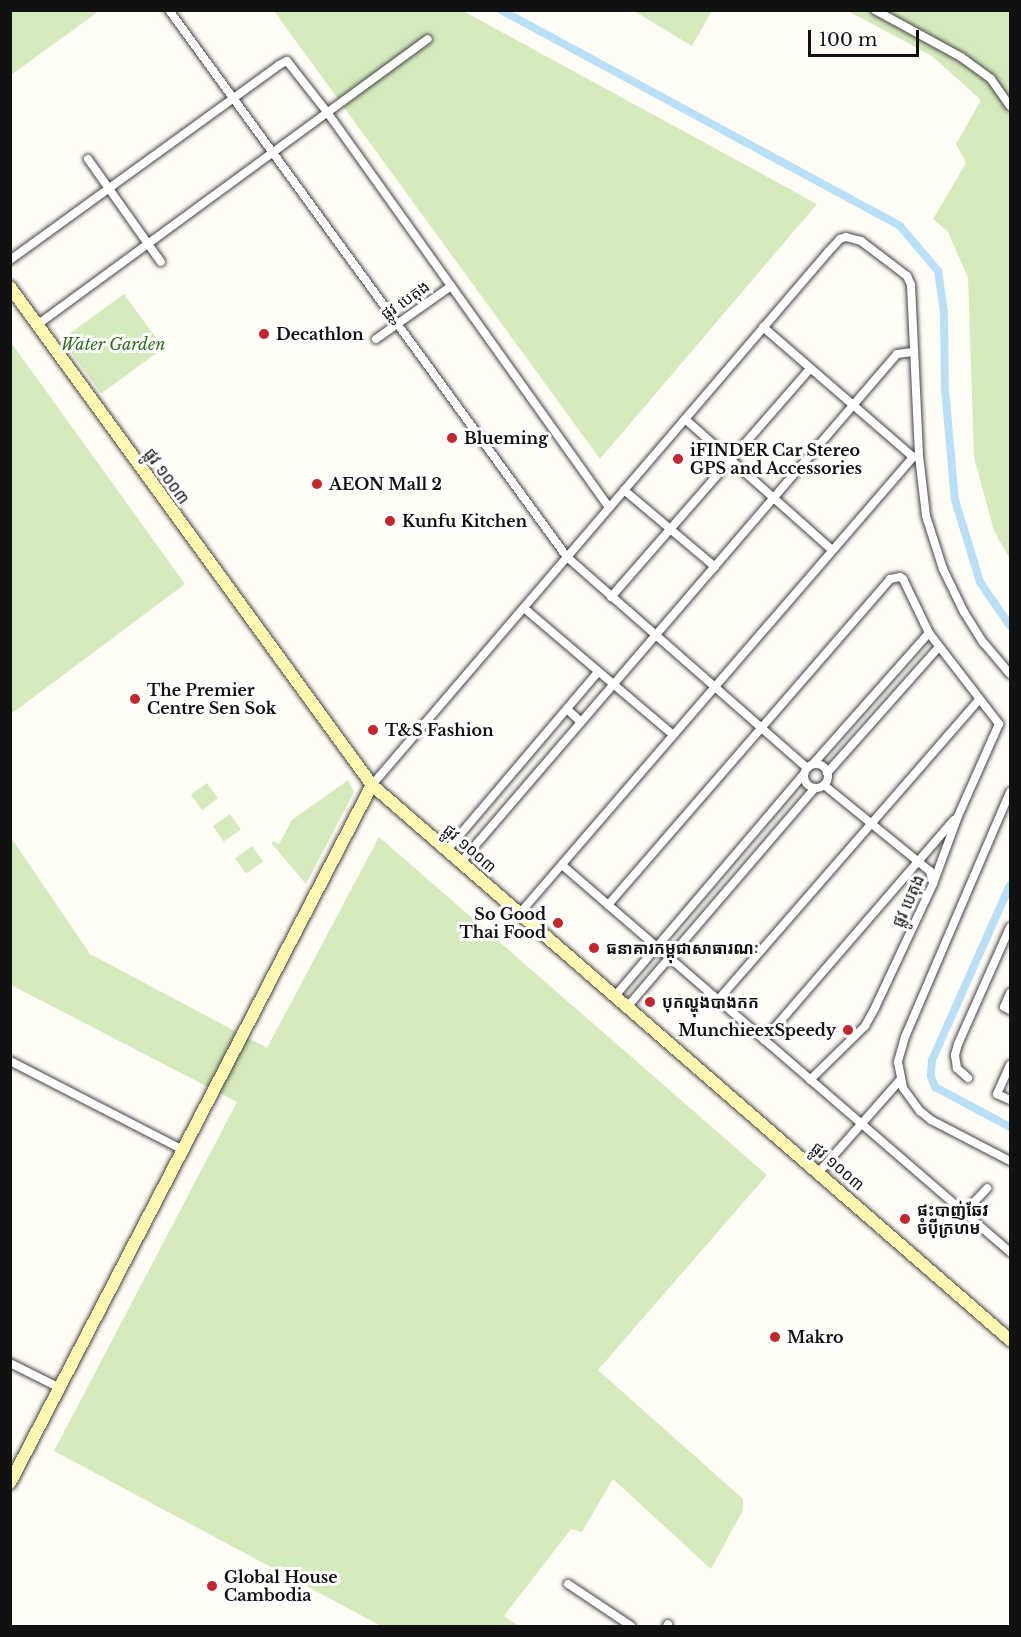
<!DOCTYPE html>
<html>
<head>
<meta charset="utf-8">
<style>
  body { margin:0 }
  #map { position:relative; width:1021px; height:1637px; overflow:hidden; background:#fffdf5; font-family:"Libre Baskerville","Noto Sans Khmer",serif }
  div>[style] { position:absolute }
  [style*='--x'] { left:calc(var(--x)*1px); top:calc(var(--y)*1px); width:calc(var(--w)*1px); rotate:calc(var(--a)*1deg) }
  .green>* { inset:0; background:#d5ebbd; transform-origin:0 0 }
  .canal>* { height:8px; margin:-4px; padding:0 4px; transform-origin:4px; border-radius:4px; background:#b9e0f7 }
  .roads { filter:drop-shadow(0 0 2px #444) drop-shadow(0 0 2px #444) }
  .minor>* { height:8px; margin:-4px; padding:0 4px; transform-origin:4px; border-radius:4px; background:#fff }
  .minor>.ring { margin:-4px; padding:0; box-sizing:content-box; background:none; border:8px solid #fff; border-radius:50% }
  .secondary>* { height:12px; margin:-6px; padding:0 6px; transform-origin:6px; border-radius:6px; background:#fff6b0 }
  .dots>* { width:16px; height:16px; translate:-50% -50%; box-sizing:border-box; border:3px solid #fff; border-radius:50% }
  span { translate:-50% -50%; white-space:nowrap; text-align:center; line-height:1.15; -webkit-text-stroke:6px #fff; paint-order:stroke }
  .street-label { font-size:16px; color:#111 }
  .poi-label { font-size:16px; color:#111; font-weight:700 }
  .left { translate:0 -50%; text-align:left }
  .right { translate:-100% -50%; text-align:right }
  .park-label { font-size:16px; color:#2f6b1f; font-style:italic }
  .frame { position:absolute; inset:0; border:12px solid #111; pointer-events:none }
  .scale { position:absolute; left:808px; top:30px; width:111px; height:27px; box-sizing:border-box; border:3px solid #111; border-top:0; padding-left:8px; font-size:18px; line-height:21px; white-space:nowrap; color:#111; -webkit-text-stroke:4px #fff; paint-order:stroke }
</style>
</head>
<body>
<div id="map">
  <div class="green">
    <i style="clip-path:polygon(11px 10px,99px 10px,99px 11px,11px 75px)"></i>
    <i style="clip-path:polygon(274px 11px,463px 11px,817px 204px,600px 459px)"></i>
    <i style="clip-path:polygon(634px 11px,712px 11px,692px 46px)"></i>
    <i style="clip-path:polygon(848px 11px,1010px 11px,1010px 559px,994px 531px,974px 457px,968px 278px,948px 232px,933px 219px,966px 163px,956px 144px,981px 100px,932px 56px)"></i>
    <i style="left:124px;top:294px;width:67px;height:77px;rotate:54deg"></i>
    <i style="clip-path:polygon(10px 341px,185px 584px,11px 714px,10px 713px)"></i>
    <i style="clip-path:polygon(348px 780px,354px 792px,306px 884px,272px 844px,273px 841px,279px 844px,292px 820px)"></i>
    <i style="left:207px;top:783px;width:19px;height:20px;rotate:54deg"></i>
    <i style="left:230px;top:814px;width:19px;height:21px;rotate:55deg"></i>
    <i style="clip-path:polygon(10px 836px,90px 954px,267px 1048px,379px 837px,767px 1175px,598px 1370px,743px 1499px,743px 1510px,711px 1569px,613px 1479px,582px 1532px,571px 1529px,504px 1616px,519px 1626px,381px 1626px,54px 1451px,237px 1102px,11px 985px)"></i>
    <i style="left:252px;top:846px;width:19px;height:21px;rotate:54deg"></i>
  </div>
  <div class="canal">
    <i style="--x:501;--y:10;--w:454;--a:28.4"></i>
    <i style="--x:900;--y:226;--w:59;--a:49.8"></i>
    <i style="--x:938;--y:271;--w:41;--a:81.7"></i>
    <i style="--x:944;--y:312;--w:77;--a:89.3"></i>
    <i style="--x:945;--y:389;--w:111;--a:84.9"></i>
    <i style="--x:955;--y:500;--w:86;--a:73"></i>
    <i style="--x:980;--y:582;--w:53;--a:55.7"></i>
    <i style="--x:1010;--y:885;--w:192;--a:114"></i>
    <i style="--x:932;--y:1060;--w:16;--a:94"></i>
    <i style="--x:931;--y:1076;--w:12;--a:70"></i>
    <i style="--x:935;--y:1087;--w:85;--a:28.1"></i>
  </div>
  <div class="roads">
    <div class="minor">
      <i style="--x:169;--y:10;--w:676;--a:53.96"></i>
      <i style="--x:567;--y:557;--w:320;--a:41.3"></i>
      <i style="--x:875;--y:10;--w:98;--a:28.7"></i>
      <i style="--x:961;--y:57;--w:37;--a:36"></i>
      <i style="--x:991;--y:79;--w:33;--a:55"></i>
      <i style="--x:88;--y:159;--w:126;--a:54.7"></i>
      <i style="--x:10;--y:260;--w:332;--a:-35.9"></i>
      <i style="--x:279;--y:65;--w:9;--a:-27"></i>
      <i style="--x:287;--y:61;--w:65;--a:51.9"></i>
      <i style="--x:327;--y:112;--w:486;--a:54.5"></i>
      <i style="--x:37;--y:325;--w:484;--a:-36.2"></i>
      <i style="--x:763;--y:327;--w:198;--a:40.9"></i>
      <i style="--x:376;--y:339;--w:92;--a:-35.2"></i>
      <i style="--x:685;--y:419;--w:197;--a:41.7"></i>
      <i style="--x:624;--y:490;--w:119;--a:40.2"></i>
      <i style="--x:611;--y:597;--w:303;--a:-48.9"></i>
      <i style="--x:524;--y:608;--w:196;--a:40.4"></i>
      <i style="--x:567;--y:709;--w:19;--a:43"></i>
      <i style="--x:813;--y:764;--w:175;--a:-48.5"></i>
      <i class="ring" style="left:804px;top:764px;width:16px;height:16px"></i>
      <i style="--x:827;--y:773;--w:167;--a:-48.4"></i>
      <i style="--x:372;--y:785;--w:701;--a:-49.45"></i>
      <i style="--x:828;--y:252;--w:18;--a:-47"></i>
      <i style="--x:840;--y:239;--w:6;--a:-18"></i>
      <i style="--x:846;--y:237;--w:16;--a:15"></i>
      <i style="--x:861;--y:241;--w:58;--a:37.3"></i>
      <i style="--x:907;--y:276;--w:10;--a:66"></i>
      <i style="--x:911;--y:285;--w:171;--a:87.3"></i>
      <i style="--x:919;--y:456;--w:60;--a:83.3"></i>
      <i style="--x:926;--y:516;--w:56;--a:72.2"></i>
      <i style="--x:943;--y:569;--w:48;--a:64"></i>
      <i style="--x:964;--y:612;--w:36;--a:58"></i>
      <i style="--x:983;--y:642;--w:42;--a:49.8"></i>
      <i style="--x:824;--y:785;--w:136;--a:39.1"></i>
      <i style="--x:930;--y:871;--w:12;--a:76"></i>
      <i style="--x:1010;--y:792;--w:267;--a:113.2"></i>
      <i style="--x:905;--y:1037;--w:26;--a:106"></i>
      <i style="--x:898;--y:1062;--w:26;--a:79"></i>
      <i style="--x:903;--y:1088;--w:29;--a:54"></i>
      <i style="--x:920;--y:1111;--w:14;--a:39"></i>
      <i style="--x:931;--y:1120;--w:89;--a:27.4"></i>
      <i style="--x:447;--y:850;--w:233;--a:-49.7"></i>
      <i style="--x:461;--y:862;--w:669;--a:-49.36"></i>
      <i style="--x:897;--y:354;--w:16;--a:-7"></i>
      <i style="--x:562;--y:865;--w:592;--a:40.82"></i>
      <i style="--x:608;--y:905;--w:431;--a:-49.1"></i>
      <i style="--x:890;--y:579;--w:10;--a:-11"></i>
      <i style="--x:900;--y:577;--w:4;--a:34"></i>
      <i style="--x:903;--y:579;--w:60;--a:64.3"></i>
      <i style="--x:929;--y:633;--w:115;--a:52.4"></i>
      <i style="--x:999;--y:724;--w:101;--a:114"></i>
      <i style="--x:958;--y:816;--w:72;--a:110.2"></i>
      <i style="--x:933;--y:884;--w:137;--a:115.1"></i>
      <i style="--x:875;--y:1008;--w:21;--a:119"></i>
      <i style="--x:865;--y:1026;--w:77;--a:135.5"></i>
      <i style="--x:520;--y:913;--w:602;--a:-49.24"></i>
      <i style="--x:913;--y:457;--w:6;--a:-9"></i>
      <i style="--x:1010;--y:993;--w:15;--a:113"></i>
      <i style="--x:1004;--y:1007;--w:7;--a:27"></i>
      <i style="--x:615;--y:996;--w:292;--a:-49.6"></i>
      <i style="--x:718;--y:1000;--w:398;--a:-49"></i>
      <i style="--x:628;--y:1006;--w:287;--a:-49.4"></i>
      <i style="--x:764;--y:1040;--w:291;--a:-49.2"></i>
      <i style="--x:10;--y:1061;--w:195;--a:27.2"></i>
      <i style="--x:1010;--y:1065;--w:32;--a:114"></i>
      <i style="--x:997;--y:1094;--w:14;--a:25"></i>
      <i style="--x:968;--y:1078;--w:15;--a:-138"></i>
      <i style="--x:957;--y:1068;--w:13;--a:-99"></i>
      <i style="--x:955;--y:1055;--w:11;--a:-75"></i>
      <i style="--x:958;--y:1044;--w:128;--a:-66"></i>
      <i style="--x:819;--y:1172;--w:123;--a:-48.6"></i>
      <i style="--x:964;--y:1213;--w:34;--a:-47"></i>
      <i style="--x:10;--y:1363;--w:56;--a:26.6"></i>
      <i style="--x:568;--y:1584;--w:76;--a:33.7"></i>
      <i style="--x:667;--y:1626;--w:2;--a:-63"></i>
    </div>
    <div class="secondary">
      <i style="--x:10;--y:287;--w:616;--a:53.99"></i>
      <i style="--x:372;--y:785;--w:846;--a:41.02"></i>
      <i style="--x:10;--y:1483;--w:786;--a:-62.59"></i>
    </div>
  </div>
  <div class="dots">
    <i style="left:264px;top:334px;background:#c4262e"></i>
    <i style="left:452px;top:438px;background:#c4262e"></i>
    <i style="left:678px;top:459px;background:#c4262e"></i>
    <i style="left:317px;top:484px;background:#c4262e"></i>
    <i style="left:390px;top:521px;background:#c4262e"></i>
    <i style="left:135px;top:699px;background:#c4262e"></i>
    <i style="left:373px;top:730px;background:#c4262e"></i>
    <i style="left:558px;top:923px;background:#c4262e"></i>
    <i style="left:594px;top:948px;background:#c4262e"></i>
    <i style="left:650px;top:1002px;background:#c4262e"></i>
    <i style="left:848px;top:1030px;background:#c4262e"></i>
    <i style="left:905px;top:1219px;background:#c4262e"></i>
    <i style="left:775px;top:1337px;background:#c4262e"></i>
    <i style="left:212px;top:1586px;background:#c4262e"></i>
  </div>
  <div class="street-label">
    <span style="left:405px;top:300px;rotate:-35deg">ផ្លូវ បេតុង</span>
    <span style="left:167px;top:476px;rotate:54deg">ផ្លូវ ១០០៣</span>
    <span style="left:470px;top:848px;rotate:41deg">ផ្លូវ ១០០៣</span>
    <span style="left:908px;top:901px;rotate:-66deg">ផ្លូវ បេតុង</span>
    <span style="left:838px;top:1166px;rotate:41deg">ផ្លូវ ១០០៣</span>
  </div>
  <div class="poi-label">
    <span class="left" style="left:276px;top:334px">Decathlon</span>
    <span class="left" style="left:464px;top:438px">Blueming</span>
    <span class="left" style="left:690px;top:459px">iFINDER Car Stereo<br>GPS and Accessories</span>
    <span class="left" style="left:329px;top:484px">AEON Mall 2</span>
    <span class="left" style="left:402px;top:521px">Kunfu Kitchen</span>
    <span class="left" style="left:147px;top:699px">The Premier<br>Centre Sen Sok</span>
    <span class="left" style="left:385px;top:730px">T&amp;S Fashion</span>
    <span class="right" style="left:546px;top:923px">So Good<br>Thai Food</span>
    <span class="left" style="left:606px;top:948px">ធនាគារកម្ពុជាសាធារណៈ</span>
    <span class="left" style="left:662px;top:1002px">បុកល្ហុងបាងកក</span>
    <span class="right" style="left:836px;top:1030px">MunchieexSpeedy</span>
    <span class="left" style="left:917px;top:1219px">ផ្ទះបាញ់ឆែវ<br>ចំប៉ីក្រហម</span>
    <span class="left" style="left:787px;top:1337px">Makro</span>
    <span class="left" style="left:224px;top:1586px">Global House<br>Cambodia</span>
  </div>
  <div class="park-label">
    <span style="left:113px;top:344px">Water Garden</span>
  </div>
  <div class="frame"></div>
  <div class="scale">100 m</div>
</div>
</body>
</html>
